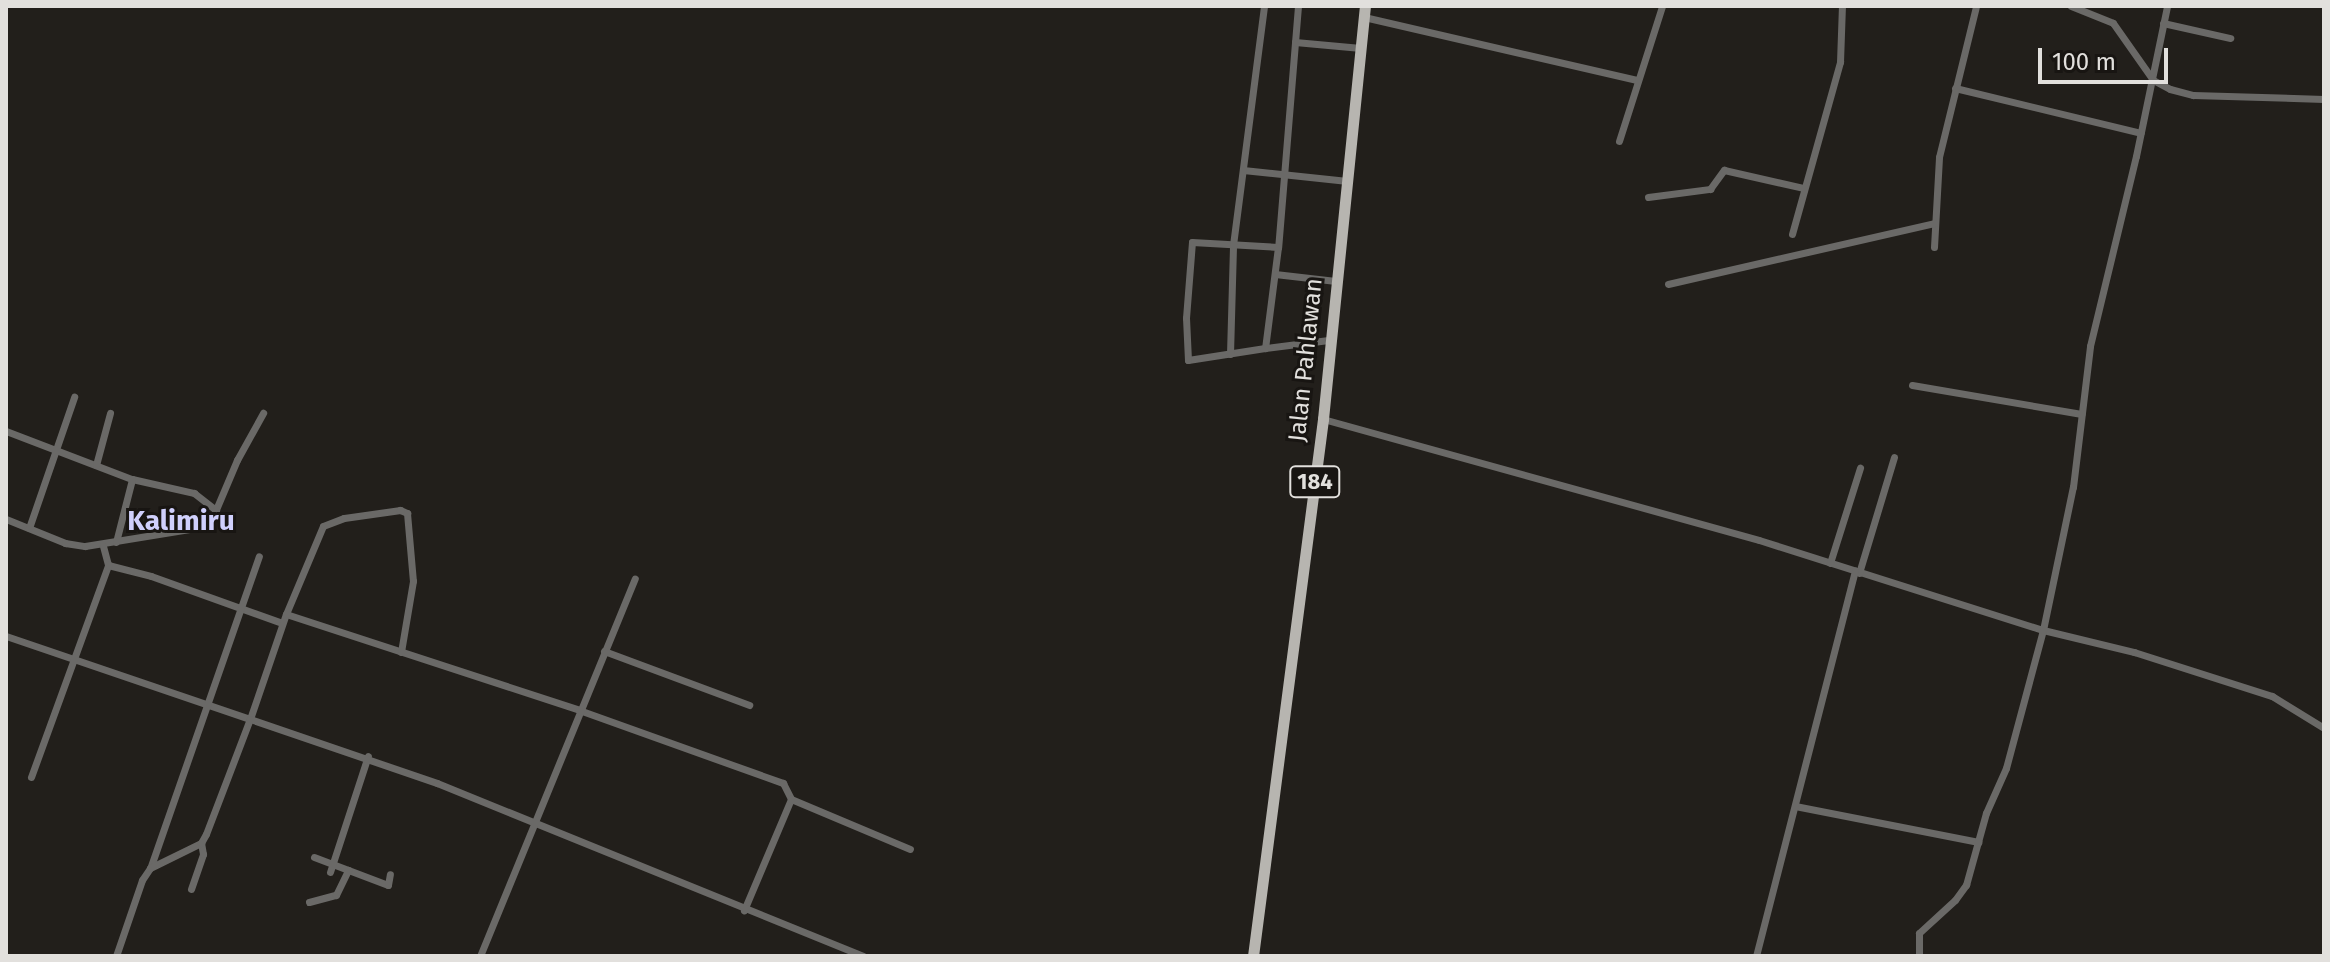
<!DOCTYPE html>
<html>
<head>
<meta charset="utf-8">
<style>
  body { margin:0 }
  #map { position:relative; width:2330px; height:962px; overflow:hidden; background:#221f1b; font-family:"Fira Sans",sans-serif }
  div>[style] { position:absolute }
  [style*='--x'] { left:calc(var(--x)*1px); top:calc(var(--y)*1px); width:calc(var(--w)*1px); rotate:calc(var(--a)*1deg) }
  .minor>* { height:7px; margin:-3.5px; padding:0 3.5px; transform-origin:3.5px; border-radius:3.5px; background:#6a6967 }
  .primary>* { height:11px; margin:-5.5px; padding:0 5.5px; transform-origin:5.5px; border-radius:5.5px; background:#b7b5b0 }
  span { translate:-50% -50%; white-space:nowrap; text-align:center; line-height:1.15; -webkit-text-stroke:6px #181512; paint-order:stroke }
  .shield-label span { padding:2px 6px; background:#181512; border:2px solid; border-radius:6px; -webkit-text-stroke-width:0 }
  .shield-label { font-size:22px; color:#e2e0dd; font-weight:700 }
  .street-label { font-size:24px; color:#e2e0dd }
  .quarter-label { font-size:28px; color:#d0d0fc; font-weight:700 }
  .frame { position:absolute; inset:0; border:8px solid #e2e0dd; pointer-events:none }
  .scale { position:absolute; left:2038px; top:48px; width:130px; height:36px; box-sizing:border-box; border:4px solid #e2e0dd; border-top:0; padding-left:10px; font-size:24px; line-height:28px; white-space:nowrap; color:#e2e0dd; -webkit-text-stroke:6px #181512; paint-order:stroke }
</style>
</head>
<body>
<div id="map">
  <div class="minor">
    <i style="--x:1298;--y:6;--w:242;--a:94.7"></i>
    <i style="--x:1278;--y:247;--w:102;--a:97.3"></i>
    <i style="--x:1265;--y:348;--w:64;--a:-7.1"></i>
    <i style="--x:2071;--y:6;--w:45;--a:22"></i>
    <i style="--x:2113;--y:23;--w:70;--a:54.9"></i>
    <i style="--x:2153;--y:80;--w:19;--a:28"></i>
    <i style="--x:2170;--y:89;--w:24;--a:15"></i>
    <i style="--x:2193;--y:95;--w:131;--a:1.7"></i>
    <i style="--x:1364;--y:17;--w:279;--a:13"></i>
    <i style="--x:2163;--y:23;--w:69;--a:12.6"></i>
    <i style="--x:1295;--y:42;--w:66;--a:5.2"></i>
    <i style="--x:1955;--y:88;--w:191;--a:13.6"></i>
    <i style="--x:1619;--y:141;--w:142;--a:-72.3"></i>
    <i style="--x:1243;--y:170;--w:105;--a:6"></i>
    <i style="--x:1648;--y:197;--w:63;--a:-7.4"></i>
    <i style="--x:1710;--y:189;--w:24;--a:-54"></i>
    <i style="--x:1724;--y:170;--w:81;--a:12.8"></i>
    <i style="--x:1792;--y:234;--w:179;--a:-74.4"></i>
    <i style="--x:1840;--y:62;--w:56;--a:-88"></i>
    <i style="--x:1934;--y:247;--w:90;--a:-86.8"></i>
    <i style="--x:1939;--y:157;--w:155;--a:-76.2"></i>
    <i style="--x:1275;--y:274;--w:61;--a:6.5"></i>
    <i style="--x:1668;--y:284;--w:273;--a:-12.9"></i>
    <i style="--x:1265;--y:348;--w:78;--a:171.1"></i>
    <i style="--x:1188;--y:360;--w:42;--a:-92.7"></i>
    <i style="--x:1186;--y:318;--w:76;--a:-85.5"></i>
    <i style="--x:1192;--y:242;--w:86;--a:3.3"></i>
    <i style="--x:1230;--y:354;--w:109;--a:-88.4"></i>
    <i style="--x:1233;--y:245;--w:241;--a:-82.6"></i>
    <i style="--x:1912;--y:385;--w:172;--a:9.7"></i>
    <i style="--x:1323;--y:419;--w:452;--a:15.5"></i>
    <i style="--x:1759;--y:540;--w:298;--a:17.6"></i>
    <i style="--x:2043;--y:630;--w:94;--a:13.6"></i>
    <i style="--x:2134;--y:652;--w:145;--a:17.7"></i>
    <i style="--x:2272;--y:696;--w:61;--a:31.6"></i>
    <i style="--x:6;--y:431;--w:135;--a:20.9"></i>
    <i style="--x:132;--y:479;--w:64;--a:12.7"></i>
    <i style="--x:194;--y:493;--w:28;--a:38"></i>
    <i style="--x:96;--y:465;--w:54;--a:-74.9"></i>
    <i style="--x:6;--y:519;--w:64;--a:22.1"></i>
    <i style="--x:65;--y:543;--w:20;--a:9"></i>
    <i style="--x:85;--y:546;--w:126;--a:-9.2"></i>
    <i style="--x:209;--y:526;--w:72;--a:-67"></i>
    <i style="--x:237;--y:460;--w:54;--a:-61"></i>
    <i style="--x:29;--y:528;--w:139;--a:-71"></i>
    <i style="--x:116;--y:542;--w:65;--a:-75.7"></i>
    <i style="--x:103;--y:546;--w:20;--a:75"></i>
    <i style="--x:108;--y:565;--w:44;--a:14.3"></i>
    <i style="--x:151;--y:576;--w:139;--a:19.7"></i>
    <i style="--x:1830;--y:563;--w:100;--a:-72.5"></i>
    <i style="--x:1859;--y:573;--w:121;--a:-73.2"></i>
    <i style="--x:286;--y:614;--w:308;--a:18.1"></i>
    <i style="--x:579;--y:710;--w:217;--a:19.7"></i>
    <i style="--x:783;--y:783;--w:18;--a:63"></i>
    <i style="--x:791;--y:799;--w:121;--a:112.9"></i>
    <i style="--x:6;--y:636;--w:258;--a:18.8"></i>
    <i style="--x:250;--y:719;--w:111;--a:-71.1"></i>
    <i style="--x:286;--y:614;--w:95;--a:-67.2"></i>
    <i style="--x:323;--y:526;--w:22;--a:-21"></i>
    <i style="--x:344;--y:518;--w:57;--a:-8.1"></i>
    <i style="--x:400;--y:510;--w:8;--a:23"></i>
    <i style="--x:407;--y:513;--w:68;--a:85"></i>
    <i style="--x:413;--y:581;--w:72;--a:99.6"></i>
    <i style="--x:604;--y:651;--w:155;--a:20.4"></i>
    <i style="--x:31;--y:777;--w:226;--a:-70"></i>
    <i style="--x:791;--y:799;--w:129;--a:22.8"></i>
    <i style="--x:1795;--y:806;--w:187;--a:11.1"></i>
    <i style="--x:314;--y:857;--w:79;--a:20.7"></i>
    <i style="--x:388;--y:885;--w:11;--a:-80"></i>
    <i style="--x:151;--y:866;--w:328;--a:-70.8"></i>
    <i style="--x:330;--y:872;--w:122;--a:-71.9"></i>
    <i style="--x:191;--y:889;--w:37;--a:-71"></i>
    <i style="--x:203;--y:854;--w:11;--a:-100"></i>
    <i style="--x:309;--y:902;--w:28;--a:-15"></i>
    <i style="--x:336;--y:895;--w:28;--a:-64"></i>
    <i style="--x:116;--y:956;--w:80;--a:-71.1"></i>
    <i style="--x:142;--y:880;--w:14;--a:-56"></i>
    <i style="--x:150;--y:868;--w:57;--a:-26.1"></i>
    <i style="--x:201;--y:843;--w:10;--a:-61"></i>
    <i style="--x:206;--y:834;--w:123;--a:-69.1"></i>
    <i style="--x:250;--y:719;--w:198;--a:18.9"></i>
    <i style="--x:437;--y:783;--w:460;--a:22.1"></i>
    <i style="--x:480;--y:956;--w:408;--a:-67.7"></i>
    <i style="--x:1756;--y:956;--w:398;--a:-75.6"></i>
    <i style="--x:1919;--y:956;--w:23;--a:-90"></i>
    <i style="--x:1919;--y:933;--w:49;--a:-42.5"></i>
    <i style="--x:1955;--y:900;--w:19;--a:-54"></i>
    <i style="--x:1966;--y:885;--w:75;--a:-74.5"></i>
    <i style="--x:1986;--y:813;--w:49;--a:-66"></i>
    <i style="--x:2006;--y:768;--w:143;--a:-75"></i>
    <i style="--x:2043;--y:630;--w:146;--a:-78.2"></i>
    <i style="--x:2073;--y:487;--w:142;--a:-83.1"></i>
    <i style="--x:2090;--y:346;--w:195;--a:-76.4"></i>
    <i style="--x:2136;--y:156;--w:153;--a:-78.3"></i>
  </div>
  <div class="primary">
    <i style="--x:1253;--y:956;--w:542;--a:-82.57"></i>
    <i style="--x:1323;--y:419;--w:415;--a:-84.2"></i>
  </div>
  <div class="shield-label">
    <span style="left:1315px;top:482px">184</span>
  </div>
  <div class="street-label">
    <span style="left:1306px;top:360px;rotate:-84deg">Jalan Pahlawan</span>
  </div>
  <div class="quarter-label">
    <span style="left:181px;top:521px">Kalimiru</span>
  </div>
  <div class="frame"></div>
  <div class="scale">100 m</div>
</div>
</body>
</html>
